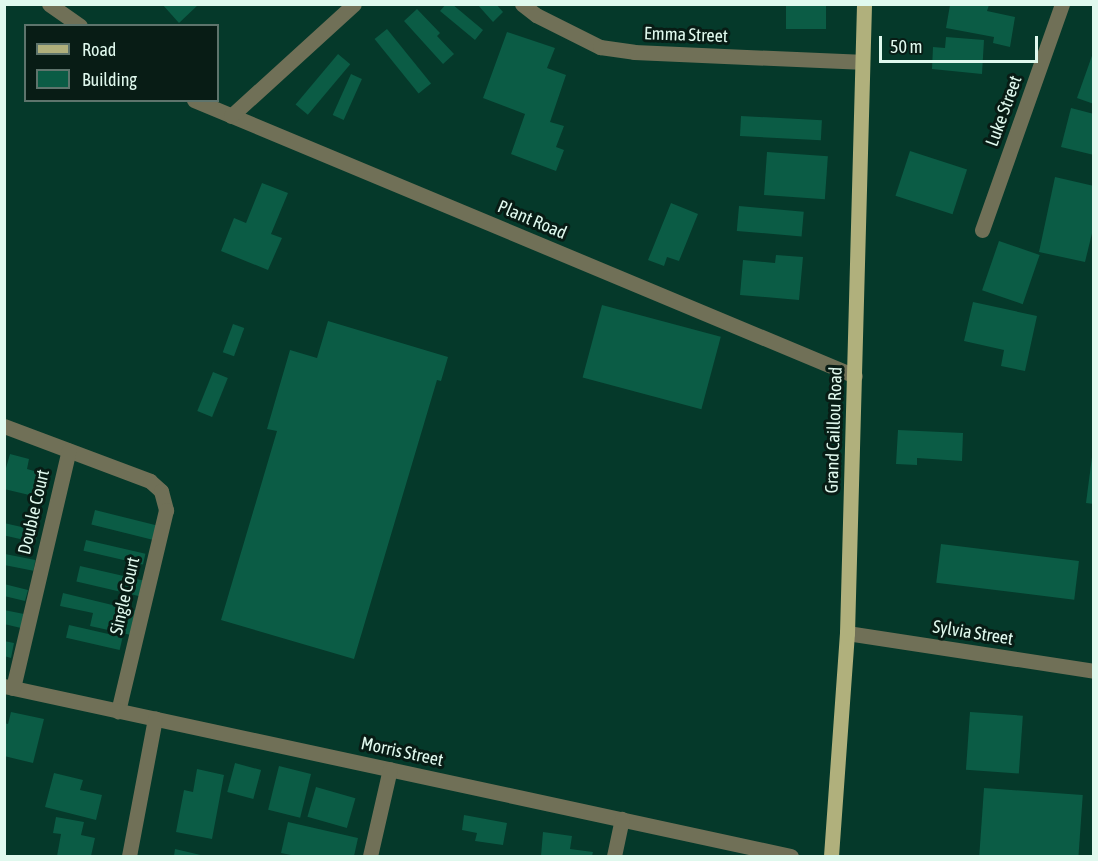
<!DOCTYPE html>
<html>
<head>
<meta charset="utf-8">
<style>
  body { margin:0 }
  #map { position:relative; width:1098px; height:861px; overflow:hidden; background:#05392a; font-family:"Asap Condensed",sans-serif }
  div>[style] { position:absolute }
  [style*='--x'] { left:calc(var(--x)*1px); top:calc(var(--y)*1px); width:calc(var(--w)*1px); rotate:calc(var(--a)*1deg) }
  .building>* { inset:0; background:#0b5c45; transform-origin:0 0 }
  .minor>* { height:15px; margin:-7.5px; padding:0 7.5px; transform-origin:7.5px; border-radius:7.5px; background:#707057 }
  .major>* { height:15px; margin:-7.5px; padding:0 7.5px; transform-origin:7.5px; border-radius:7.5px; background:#b0b07c }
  span { translate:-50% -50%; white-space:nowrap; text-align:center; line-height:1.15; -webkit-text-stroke:6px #081c15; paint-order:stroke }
  .street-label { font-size:18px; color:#e0f9ee }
  .frame { position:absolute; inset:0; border:6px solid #e0f9ee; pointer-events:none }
  .legend { position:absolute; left:24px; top:24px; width:195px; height:78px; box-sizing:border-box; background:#081c15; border:2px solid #5e746c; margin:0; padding:8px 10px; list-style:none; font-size:18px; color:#e0f9ee }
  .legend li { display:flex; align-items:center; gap:12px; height:30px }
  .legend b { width:30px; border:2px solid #5e746c }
  .scale { position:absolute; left:879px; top:36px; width:159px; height:27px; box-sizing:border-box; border:3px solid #e0f9ee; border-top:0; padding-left:8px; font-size:18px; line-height:21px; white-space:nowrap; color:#e0f9ee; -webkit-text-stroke:4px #081c15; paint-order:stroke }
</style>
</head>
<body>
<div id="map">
  <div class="building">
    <i style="clip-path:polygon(162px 4px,199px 4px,179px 23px)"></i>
    <i style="clip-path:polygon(446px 4px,452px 4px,483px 30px,475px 40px,440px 11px)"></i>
    <i style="clip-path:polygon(477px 4px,496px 4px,503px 12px,493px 22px)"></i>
    <i style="left:786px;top:4px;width:40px;height:25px"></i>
    <i style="clip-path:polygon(950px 5px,989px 5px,987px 11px,1015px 17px,1010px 47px,993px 43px,994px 37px,946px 28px)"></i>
    <i style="clip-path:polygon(417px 9px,440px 33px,437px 36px,454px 54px,443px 64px,404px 21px)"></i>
    <i style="left:387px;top:29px;width:70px;height:16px;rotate:51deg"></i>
    <i style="clip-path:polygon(507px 32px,555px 48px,547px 68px,566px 75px,550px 122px,564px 126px,556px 147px,564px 150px,556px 171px,511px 154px,525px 114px,483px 98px)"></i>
    <i style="clip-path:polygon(946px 37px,984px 40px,982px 74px,932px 69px,933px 47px,945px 48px)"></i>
    <i style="clip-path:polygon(1093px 53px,1094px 53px,1094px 104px,1077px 98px)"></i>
    <i style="left:338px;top:54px;width:16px;height:66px;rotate:40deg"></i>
    <i style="left:351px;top:74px;width:12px;height:45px;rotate:24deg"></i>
    <i style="clip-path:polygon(1071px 108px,1094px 114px,1094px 155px,1061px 147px)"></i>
    <i style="left:741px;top:116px;width:81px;height:20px;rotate:3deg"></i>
    <i style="left:910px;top:151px;width:60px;height:47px;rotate:18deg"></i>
    <i style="left:767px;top:152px;width:61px;height:43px;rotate:4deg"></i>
    <i style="clip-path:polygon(1055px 177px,1094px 186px,1094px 225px,1085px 262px,1039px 252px)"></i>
    <i style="clip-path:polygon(262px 183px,288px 193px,271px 234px,282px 238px,268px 270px,221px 251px,234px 218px,246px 223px)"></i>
    <i style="clip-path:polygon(671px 203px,698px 214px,679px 261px,667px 257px,664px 266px,648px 260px)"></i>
    <i style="left:739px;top:206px;width:65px;height:25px;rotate:5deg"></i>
    <i style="left:999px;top:241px;width:43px;height:52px;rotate:19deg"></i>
    <i style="clip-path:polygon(776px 255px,803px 257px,799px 300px,740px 295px,743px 260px,775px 263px)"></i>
    <i style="clip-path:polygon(973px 302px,1037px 316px,1025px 371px,1001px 366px,1004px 350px,964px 341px)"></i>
    <i style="left:602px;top:305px;width:123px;height:75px;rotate:15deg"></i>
    <i style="clip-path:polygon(328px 321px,448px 357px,441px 381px,437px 380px,354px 659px,221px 620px,277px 431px,267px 429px,290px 350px,317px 358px)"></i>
    <i style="left:233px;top:324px;width:12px;height:30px;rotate:20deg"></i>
    <i style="left:213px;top:372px;width:16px;height:42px;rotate:22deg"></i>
    <i style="clip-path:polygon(898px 430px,963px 433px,962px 461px,917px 458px,917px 465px,896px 464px)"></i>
    <i style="clip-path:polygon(10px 454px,29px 459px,27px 469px,48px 475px,42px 498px,4px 489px,4px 475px)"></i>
    <i style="clip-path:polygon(1092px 457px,1094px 457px,1094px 504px,1086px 503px)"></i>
    <i style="left:95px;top:510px;width:65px;height:15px;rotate:14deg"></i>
    <i style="left:4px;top:523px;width:35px;height:12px;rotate:13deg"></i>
    <i style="left:86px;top:540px;width:61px;height:11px;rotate:13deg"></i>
    <i style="left:941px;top:544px;width:139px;height:39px;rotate:7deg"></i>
    <i style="left:5px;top:554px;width:31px;height:11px;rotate:11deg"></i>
    <i style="left:80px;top:566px;width:65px;height:16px;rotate:13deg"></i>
    <i style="clip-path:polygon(4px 584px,28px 590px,25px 601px,4px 596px)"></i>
    <i style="clip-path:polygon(63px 593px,137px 611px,131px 635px,90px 626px,93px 613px,60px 606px)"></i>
    <i style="clip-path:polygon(4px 610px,24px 614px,21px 628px,4px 624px)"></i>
    <i style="left:69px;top:625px;width:55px;height:13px;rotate:13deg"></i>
    <i style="clip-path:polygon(4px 641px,14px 643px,11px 658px,4px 656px)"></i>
    <i style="clip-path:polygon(11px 712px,44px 719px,33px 763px,4px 756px,4px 723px,8px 724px)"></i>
    <i style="left:970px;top:712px;width:53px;height:58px;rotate:4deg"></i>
    <i style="left:235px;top:763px;width:27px;height:30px;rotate:15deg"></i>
    <i style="left:279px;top:766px;width:33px;height:45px;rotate:14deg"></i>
    <i style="clip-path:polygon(197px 769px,224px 775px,212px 839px,176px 832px,184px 790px,193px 792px)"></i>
    <i style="clip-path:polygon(54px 773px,83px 780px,80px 790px,102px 795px,96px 820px,45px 807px)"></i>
    <i style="left:316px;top:787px;width:41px;height:31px;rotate:16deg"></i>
    <i style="left:984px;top:788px;width:99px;height:68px;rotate:4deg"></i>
    <i style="clip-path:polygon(464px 815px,507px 823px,503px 845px,475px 841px,477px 833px,462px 830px)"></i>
    <i style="clip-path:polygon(56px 817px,84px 822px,81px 835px,95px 838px,91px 856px,57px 856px,61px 834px,53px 833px)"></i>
    <i style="clip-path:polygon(288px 822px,358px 838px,354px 856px,296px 856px,281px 853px)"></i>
    <i style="clip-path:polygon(543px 832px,572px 836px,570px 849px,593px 852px,592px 856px,541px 856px)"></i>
    <i style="clip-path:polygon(175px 849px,205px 856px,174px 856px)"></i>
  </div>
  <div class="minor">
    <i style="--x:49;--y:4;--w:38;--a:35"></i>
    <i style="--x:522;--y:4;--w:18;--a:38"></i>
    <i style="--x:536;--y:15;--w:72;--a:26.6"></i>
    <i style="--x:600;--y:47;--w:34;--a:8"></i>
    <i style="--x:634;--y:52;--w:226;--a:2.5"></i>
    <i style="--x:194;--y:100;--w:716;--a:22.66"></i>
    <i style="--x:231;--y:116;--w:166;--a:-42.3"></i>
    <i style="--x:982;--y:230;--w:240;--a:-70.5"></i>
    <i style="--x:4;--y:426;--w:156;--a:20.6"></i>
    <i style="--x:150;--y:481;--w:15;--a:42"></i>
    <i style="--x:161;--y:491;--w:20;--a:75"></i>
    <i style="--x:166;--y:510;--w:207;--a:103.4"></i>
    <i style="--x:847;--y:633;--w:250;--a:8.7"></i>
    <i style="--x:4;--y:686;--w:805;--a:12.19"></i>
    <i style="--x:13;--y:688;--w:244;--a:-76.8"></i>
    <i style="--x:129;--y:856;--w:140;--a:-79.3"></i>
    <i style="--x:370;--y:856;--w:89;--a:-77.1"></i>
    <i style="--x:614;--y:856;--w:38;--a:-78"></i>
  </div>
  <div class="major">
    <i style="--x:831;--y:856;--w:224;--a:-85.9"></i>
    <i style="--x:847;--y:633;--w:629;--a:-88.45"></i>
  </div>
  <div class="street-label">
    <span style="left:686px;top:35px;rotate:2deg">Emma Street</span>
    <span style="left:1004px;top:111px;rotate:-70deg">Luke Street</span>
    <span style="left:532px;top:220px;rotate:23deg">Plant Road</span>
    <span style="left:834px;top:430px;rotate:-88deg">Grand Caillou Road</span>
    <span style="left:34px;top:512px;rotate:-77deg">Double Court</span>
    <span style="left:125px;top:596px;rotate:-77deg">Single Court</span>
    <span style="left:973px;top:633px;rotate:9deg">Sylvia Street</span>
    <span style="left:402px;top:752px;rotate:12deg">Morris Street</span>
  </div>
  <div class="frame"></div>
  <ul class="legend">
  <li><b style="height:8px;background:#b0b07c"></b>Road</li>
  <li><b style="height:16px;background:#0b5c45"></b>Building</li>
  </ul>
  <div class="scale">50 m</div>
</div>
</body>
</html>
